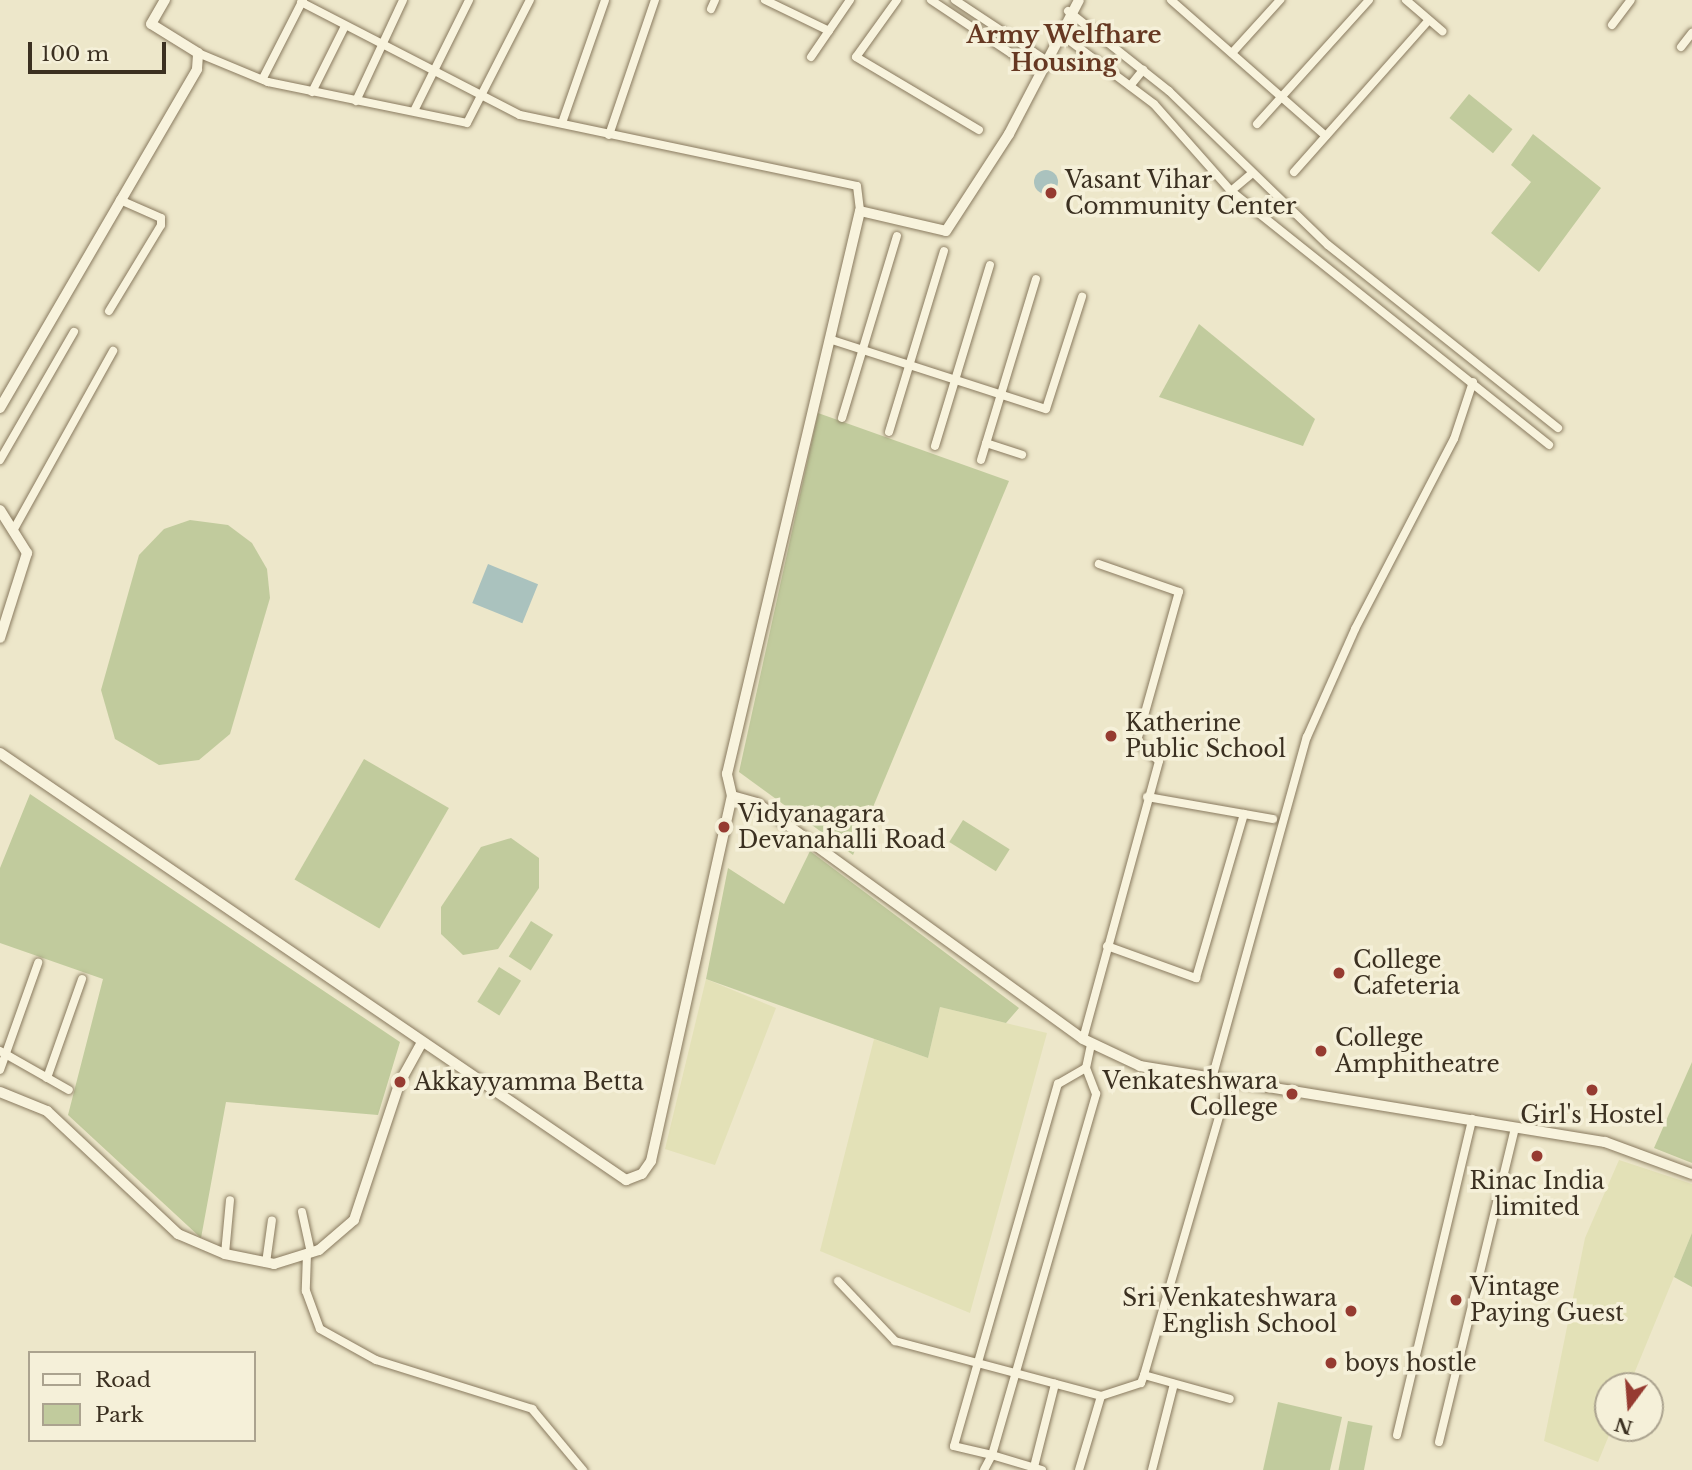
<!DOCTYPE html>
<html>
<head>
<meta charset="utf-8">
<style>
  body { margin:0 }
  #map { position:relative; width:1692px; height:1470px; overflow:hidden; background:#ede7ca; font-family:"Libre Baskerville",serif }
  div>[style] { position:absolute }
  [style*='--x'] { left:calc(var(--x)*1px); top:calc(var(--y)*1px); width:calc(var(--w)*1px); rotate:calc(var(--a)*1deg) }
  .farmland>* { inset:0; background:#e3e1b7 }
  .green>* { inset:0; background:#c1cb9d; transform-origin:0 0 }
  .water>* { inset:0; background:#aac2be; transform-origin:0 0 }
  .round { border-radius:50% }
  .roads { filter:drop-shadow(0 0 2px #897a5f) drop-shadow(0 0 2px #897a5f) }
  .minor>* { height:8px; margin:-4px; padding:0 4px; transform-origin:4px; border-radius:4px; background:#f8f3dd }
  .tertiary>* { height:10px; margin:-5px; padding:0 5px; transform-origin:5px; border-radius:5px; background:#f8f3dd }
  .secondary>* { height:10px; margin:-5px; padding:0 5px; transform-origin:5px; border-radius:5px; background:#f8f3dd }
  .dots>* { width:19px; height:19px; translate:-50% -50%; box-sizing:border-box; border:4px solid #f5f0d9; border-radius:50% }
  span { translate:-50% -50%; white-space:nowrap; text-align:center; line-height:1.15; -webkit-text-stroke:7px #f5f0d9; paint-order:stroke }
  .poi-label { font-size:23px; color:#3b3021 }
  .left { translate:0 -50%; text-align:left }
  .right { translate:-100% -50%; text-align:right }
  .neighbourhood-label { font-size:24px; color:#663822; font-weight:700 }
  .legend { position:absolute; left:28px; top:1351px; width:228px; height:91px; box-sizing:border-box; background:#f5f0d9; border:2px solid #aba38f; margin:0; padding:9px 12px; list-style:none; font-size:21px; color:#3b3021 }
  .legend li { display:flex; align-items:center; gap:14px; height:35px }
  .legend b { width:35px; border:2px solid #aba38f }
  .north { position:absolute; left:1594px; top:1372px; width:70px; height:70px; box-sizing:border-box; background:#f5f0d9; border:2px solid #aba38f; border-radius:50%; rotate:196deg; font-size:19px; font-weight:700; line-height:28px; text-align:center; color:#3b3021 }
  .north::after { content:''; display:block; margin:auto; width:24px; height:32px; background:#963b31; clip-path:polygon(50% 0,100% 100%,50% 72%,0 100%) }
  .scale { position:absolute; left:28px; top:42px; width:138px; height:32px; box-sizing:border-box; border:4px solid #3b3021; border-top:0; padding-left:9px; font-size:21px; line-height:24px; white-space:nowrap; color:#3b3021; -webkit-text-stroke:5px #f5f0d9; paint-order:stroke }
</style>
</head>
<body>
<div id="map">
  <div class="farmland">
    <i style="clip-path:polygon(706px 979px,776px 1008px,715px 1165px,665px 1149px)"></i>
    <i style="clip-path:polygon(940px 1007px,1047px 1033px,970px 1313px,820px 1251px,874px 1039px,928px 1058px)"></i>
    <i style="clip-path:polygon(1619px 1160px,1692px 1184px,1692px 1233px,1629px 1386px,1608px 1386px,1612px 1428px,1598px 1462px,1544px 1441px,1585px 1238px)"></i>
  </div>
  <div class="green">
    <i style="left:1469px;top:94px;width:56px;height:31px;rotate:39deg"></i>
    <i style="clip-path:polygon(1533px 134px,1601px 188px,1539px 272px,1491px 233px,1531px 182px,1511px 165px)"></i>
    <i style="clip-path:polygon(1199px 324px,1315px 419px,1303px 446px,1159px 397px)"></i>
    <i style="clip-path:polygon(818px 413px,1009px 481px,853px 855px,739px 772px)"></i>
    <i style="clip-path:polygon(190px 520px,228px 525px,252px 543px,267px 569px,270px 598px,230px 734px,199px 760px,159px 765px,115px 739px,101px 690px,139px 555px,164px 529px)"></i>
    <i style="left:364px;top:759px;width:98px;height:139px;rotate:30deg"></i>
    <i style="clip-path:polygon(30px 794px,400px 1042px,378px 1115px,226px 1102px,201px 1238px,68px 1115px,103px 979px,0 943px,0 868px)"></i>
    <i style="left:963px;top:820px;width:55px;height:26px;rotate:32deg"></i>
    <i style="clip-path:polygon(511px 838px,539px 858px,539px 888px,498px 949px,463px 955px,441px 934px,441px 907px,481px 847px)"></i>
    <i style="clip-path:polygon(810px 851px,1019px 1008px,1006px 1023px,940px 1007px,928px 1058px,706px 979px,728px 868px,784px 904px)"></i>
    <i style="left:531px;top:921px;width:26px;height:42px;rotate:32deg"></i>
    <i style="left:499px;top:967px;width:26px;height:41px;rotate:32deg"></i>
    <i style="clip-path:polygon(1692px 1062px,1692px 1163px,1654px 1148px)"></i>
    <i style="clip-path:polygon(1692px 1233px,1692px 1287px,1674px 1277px)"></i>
    <i style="clip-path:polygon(1278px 1402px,1342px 1417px,1330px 1470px,1263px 1470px)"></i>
    <i style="left:1348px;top:1421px;width:25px;height:50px;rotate:11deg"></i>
  </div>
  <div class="water">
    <i class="round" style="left:1034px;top:170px;width:24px;height:24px"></i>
    <i style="left:488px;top:564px;width:54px;height:42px;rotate:22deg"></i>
  </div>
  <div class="roads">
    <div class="minor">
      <i style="--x:765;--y:0;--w:71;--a:25.8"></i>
      <i style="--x:897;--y:0;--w:70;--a:125.7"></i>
      <i style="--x:856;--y:57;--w:143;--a:30.7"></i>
      <i style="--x:931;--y:0;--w:130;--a:33.7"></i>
      <i style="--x:955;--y:0;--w:107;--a:33.5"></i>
      <i style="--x:1171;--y:0;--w:206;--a:41.3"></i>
      <i style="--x:1406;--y:0;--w:48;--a:40.7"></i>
      <i style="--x:301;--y:2;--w:246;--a:27.3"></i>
      <i style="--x:520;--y:115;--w:344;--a:11.9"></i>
      <i style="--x:857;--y:186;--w:25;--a:83"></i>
      <i style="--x:711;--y:9;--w:10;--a:-66"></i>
      <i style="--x:1068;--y:11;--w:129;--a:38.4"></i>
      <i style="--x:1169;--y:91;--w:221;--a:44.1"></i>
      <i style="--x:1328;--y:245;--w:294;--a:38.5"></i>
      <i style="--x:1612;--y:25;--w:31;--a:-53"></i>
      <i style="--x:1058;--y:32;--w:120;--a:36.9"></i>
      <i style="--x:1154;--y:104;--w:116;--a:48.5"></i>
      <i style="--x:1231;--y:191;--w:407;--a:38.6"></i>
      <i style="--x:1681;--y:47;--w:18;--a:-52"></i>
      <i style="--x:198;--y:53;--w:76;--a:22.5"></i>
      <i style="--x:268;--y:82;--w:203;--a:11.6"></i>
      <i style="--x:467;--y:123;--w:138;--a:-62.9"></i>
      <i style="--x:1232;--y:53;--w:72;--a:-47.8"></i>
      <i style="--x:811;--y:57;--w:69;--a:-55.6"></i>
      <i style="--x:263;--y:78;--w:88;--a:-62.9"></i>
      <i style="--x:1130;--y:86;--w:21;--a:-51"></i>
      <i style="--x:312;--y:92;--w:74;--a:-63.4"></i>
      <i style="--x:356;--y:101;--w:111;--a:-65"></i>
      <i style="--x:414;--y:111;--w:124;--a:-63.6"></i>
      <i style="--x:562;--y:123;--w:130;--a:-70.7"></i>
      <i style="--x:1257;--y:124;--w:167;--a:-47.9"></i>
      <i style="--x:609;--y:135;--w:143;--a:-71.2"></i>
      <i style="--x:1294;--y:172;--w:203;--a:-48.4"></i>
      <i style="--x:1231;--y:191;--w:25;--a:-40"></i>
      <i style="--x:109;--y:311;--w:100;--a:-58.8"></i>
      <i style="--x:161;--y:225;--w:7;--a:-90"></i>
      <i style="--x:161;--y:218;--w:45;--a:-156.3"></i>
      <i style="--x:829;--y:339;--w:228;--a:17.9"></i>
      <i style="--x:1046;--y:409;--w:118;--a:-72.2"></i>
      <i style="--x:842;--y:418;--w:190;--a:-73.2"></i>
      <i style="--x:889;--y:432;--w:189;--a:-73.1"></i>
      <i style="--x:986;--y:443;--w:38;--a:18"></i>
      <i style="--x:935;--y:446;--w:189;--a:-73.1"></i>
      <i style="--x:0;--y:460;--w:148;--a:-60"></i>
      <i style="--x:981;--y:460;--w:189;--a:-73.1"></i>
      <i style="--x:14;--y:529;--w:204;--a:-60.9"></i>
      <i style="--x:1147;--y:797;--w:128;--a:9.9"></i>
      <i style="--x:1107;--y:946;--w:95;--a:19.8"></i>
      <i style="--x:1196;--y:978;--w:171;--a:-73.7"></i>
      <i style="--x:1083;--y:1039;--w:288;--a:-74.7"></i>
      <i style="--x:1159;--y:761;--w:30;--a:-138"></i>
      <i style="--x:1137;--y:741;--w:155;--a:-74.3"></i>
      <i style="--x:1179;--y:592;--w:85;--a:-160.7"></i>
      <i style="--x:0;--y:1051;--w:79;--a:29.5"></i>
      <i style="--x:0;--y:1070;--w:114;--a:-70.4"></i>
      <i style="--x:47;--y:1078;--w:105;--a:-70.5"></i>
      <i style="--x:1211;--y:1082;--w:358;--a:-74.5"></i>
      <i style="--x:1307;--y:737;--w:118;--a:-66"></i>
      <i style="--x:1355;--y:629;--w:214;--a:-62.5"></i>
      <i style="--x:1454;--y:439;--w:60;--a:-71.6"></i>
      <i style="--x:302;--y:1212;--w:42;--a:77.6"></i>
      <i style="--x:225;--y:1254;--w:54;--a:-84.7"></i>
      <i style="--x:307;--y:1254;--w:37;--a:92"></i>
      <i style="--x:306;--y:1291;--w:40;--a:69.8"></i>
      <i style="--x:320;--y:1329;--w:64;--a:29"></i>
      <i style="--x:376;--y:1360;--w:164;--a:17.4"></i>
      <i style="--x:532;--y:1409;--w:80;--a:50.1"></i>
      <i style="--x:266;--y:1263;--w:43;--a:-82.1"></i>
      <i style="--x:838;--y:1281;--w:83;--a:46.5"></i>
      <i style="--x:895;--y:1341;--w:213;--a:14.9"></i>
      <i style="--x:1144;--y:1375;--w:89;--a:15.6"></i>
      <i style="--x:1397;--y:1435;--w:325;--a:-76.6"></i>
      <i style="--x:1439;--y:1442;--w:324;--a:-76.4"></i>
      <i style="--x:1034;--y:1467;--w:86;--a:-75.8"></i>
      <i style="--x:984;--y:1470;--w:17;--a:-62"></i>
      <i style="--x:992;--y:1455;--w:39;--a:-167"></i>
      <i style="--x:954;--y:1446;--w:377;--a:-74"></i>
      <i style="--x:1058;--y:1084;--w:32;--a:-30"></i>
      <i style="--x:1042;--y:1470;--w:52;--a:-163.3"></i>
      <i style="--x:992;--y:1455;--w:376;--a:-73.9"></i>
      <i style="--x:1096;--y:1094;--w:28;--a:-111"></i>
      <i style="--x:1086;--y:1068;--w:25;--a:-78"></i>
      <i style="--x:1079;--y:1470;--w:77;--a:-73.4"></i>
      <i style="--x:1101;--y:1396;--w:42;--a:-18"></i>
      <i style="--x:1141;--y:1383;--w:9;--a:-69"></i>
      <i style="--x:1144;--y:1375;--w:302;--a:-73.8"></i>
      <i style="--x:1152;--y:1470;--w:89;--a:-75.7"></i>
    </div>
    <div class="tertiary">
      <i style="--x:0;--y:408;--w:392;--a:-59.8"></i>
      <i style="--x:197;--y:69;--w:16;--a:-86"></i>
      <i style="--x:198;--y:53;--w:55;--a:-148.3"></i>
      <i style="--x:151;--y:24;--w:28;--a:-60"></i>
      <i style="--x:732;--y:796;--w:23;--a:-103"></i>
      <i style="--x:727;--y:774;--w:578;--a:-76.71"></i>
      <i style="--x:860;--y:211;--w:88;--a:13.1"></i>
      <i style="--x:946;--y:231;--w:116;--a:-57"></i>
      <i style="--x:1009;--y:134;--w:151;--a:-62.4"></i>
      <i style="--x:0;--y:1092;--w:51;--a:22"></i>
      <i style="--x:47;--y:1111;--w:180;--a:43.2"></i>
      <i style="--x:178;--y:1234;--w:51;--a:23.1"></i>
      <i style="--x:225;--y:1254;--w:50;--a:11.5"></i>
      <i style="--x:274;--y:1264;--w:47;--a:-17.3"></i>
      <i style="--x:319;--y:1250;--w:46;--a:-40.6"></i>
      <i style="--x:354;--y:1220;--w:145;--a:-71.6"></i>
      <i style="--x:400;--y:1082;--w:43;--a:-61.1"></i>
    </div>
    <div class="secondary">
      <i style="--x:0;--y:510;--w:51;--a:57.9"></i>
      <i style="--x:27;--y:553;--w:89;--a:107.6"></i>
      <i style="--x:0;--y:753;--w:758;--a:34.3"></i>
      <i style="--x:626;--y:1180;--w:17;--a:-21"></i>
      <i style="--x:642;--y:1174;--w:16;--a:-55"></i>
      <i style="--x:651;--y:1161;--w:374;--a:-77.5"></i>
      <i style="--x:732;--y:796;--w:26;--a:16"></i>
      <i style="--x:757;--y:803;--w:402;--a:35.9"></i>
      <i style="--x:1083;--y:1039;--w:63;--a:25.3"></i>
      <i style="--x:1140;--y:1066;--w:471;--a:9.3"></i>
      <i style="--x:1605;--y:1142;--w:93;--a:20.2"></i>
    </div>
  </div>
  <div class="dots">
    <i style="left:1051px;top:193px;background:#963b31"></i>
    <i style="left:1111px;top:736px;background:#963b31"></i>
    <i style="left:724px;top:827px;background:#963b31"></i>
    <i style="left:1339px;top:973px;background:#963b31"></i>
    <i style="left:1321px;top:1051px;background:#963b31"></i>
    <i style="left:400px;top:1082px;background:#963b31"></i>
    <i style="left:1592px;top:1090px;background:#963b31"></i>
    <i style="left:1292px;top:1094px;background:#963b31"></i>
    <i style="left:1537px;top:1156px;background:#963b31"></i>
    <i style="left:1456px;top:1300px;background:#963b31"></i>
    <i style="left:1351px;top:1311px;background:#963b31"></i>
    <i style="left:1331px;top:1363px;background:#963b31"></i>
  </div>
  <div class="poi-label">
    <span class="left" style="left:1065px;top:193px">Vasant Vihar<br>Community Center</span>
    <span class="left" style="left:1125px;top:736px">Katherine<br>Public School</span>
    <span class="left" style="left:738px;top:827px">Vidyanagara<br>Devanahalli Road</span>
    <span class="left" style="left:1353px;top:973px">College<br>Cafeteria</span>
    <span class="left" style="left:1335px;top:1051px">College<br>Amphitheatre</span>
    <span class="right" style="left:1278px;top:1094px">Venkateshwara<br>College</span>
    <span class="left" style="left:414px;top:1082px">Akkayyamma Betta</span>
    <span style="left:1592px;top:1115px">Girl's Hostel</span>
    <span style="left:1537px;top:1194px">Rinac India<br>limited</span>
    <span class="left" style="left:1470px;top:1300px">Vintage<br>Paying Guest</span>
    <span class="right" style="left:1337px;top:1311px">Sri Venkateshwara<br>English School</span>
    <span class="left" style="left:1345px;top:1363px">boys hostle</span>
  </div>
  <div class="neighbourhood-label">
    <span style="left:1064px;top:49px">Army Welfhare<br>Housing</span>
  </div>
  <ul class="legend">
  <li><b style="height:9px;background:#f8f3dd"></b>Road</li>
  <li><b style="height:19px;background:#c1cb9d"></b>Park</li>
  </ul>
  <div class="north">N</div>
  <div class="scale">100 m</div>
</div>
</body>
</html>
